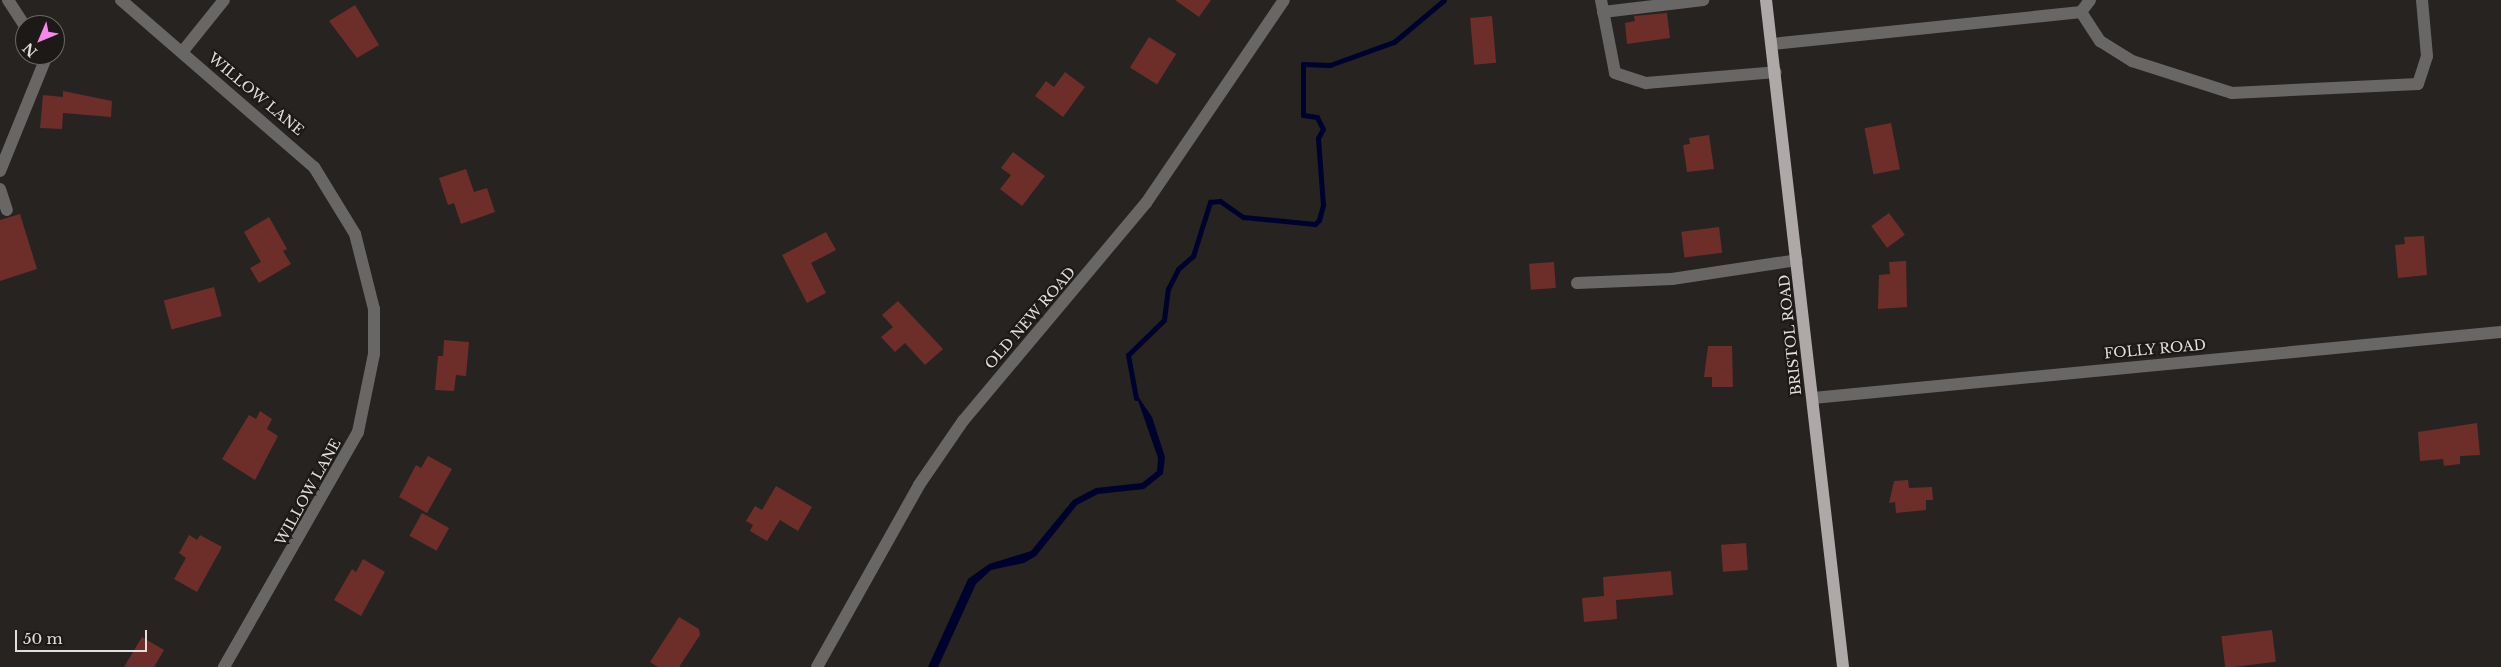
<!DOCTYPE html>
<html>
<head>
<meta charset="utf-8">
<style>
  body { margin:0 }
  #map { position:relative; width:2501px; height:667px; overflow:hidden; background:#272320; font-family:"Libre Baskerville",serif }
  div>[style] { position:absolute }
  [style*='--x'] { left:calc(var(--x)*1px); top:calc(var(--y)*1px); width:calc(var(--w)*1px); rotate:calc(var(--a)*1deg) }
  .water>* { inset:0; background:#00022e }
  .stream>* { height:5px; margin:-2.5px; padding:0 2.5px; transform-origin:2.5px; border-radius:2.5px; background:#00022e }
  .building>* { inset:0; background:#6d2e2a; transform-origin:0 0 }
  .minor>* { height:12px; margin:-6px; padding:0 6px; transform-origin:6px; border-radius:6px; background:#696666 }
  .major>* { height:12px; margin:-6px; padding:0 6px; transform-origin:6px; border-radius:6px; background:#aea8a9 }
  span { translate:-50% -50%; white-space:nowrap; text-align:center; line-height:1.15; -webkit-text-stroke:4.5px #1d1917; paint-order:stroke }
  .street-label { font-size:14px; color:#e1dedc }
  .north { position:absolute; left:15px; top:15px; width:50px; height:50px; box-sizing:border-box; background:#1d1917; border:1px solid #6b6866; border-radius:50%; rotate:225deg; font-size:14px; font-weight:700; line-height:20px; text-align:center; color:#e1dedc }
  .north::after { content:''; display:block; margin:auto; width:18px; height:22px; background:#f788eb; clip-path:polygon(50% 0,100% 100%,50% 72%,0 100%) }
  .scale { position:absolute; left:15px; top:630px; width:132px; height:22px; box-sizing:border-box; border:2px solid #e1dedc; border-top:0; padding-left:6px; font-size:15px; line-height:18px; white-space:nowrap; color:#e1dedc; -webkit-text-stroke:4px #1d1917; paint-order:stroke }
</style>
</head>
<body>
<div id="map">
  <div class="water">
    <i style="clip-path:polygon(1135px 392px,1152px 417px,1165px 457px,1163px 474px,1144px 489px,1098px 494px,1077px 505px,1036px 556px,1024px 563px,991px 570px,976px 584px,938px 667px,928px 667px,968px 579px,989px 564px,1031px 551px,1073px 500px,1096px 488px,1142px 483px,1157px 471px,1158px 458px)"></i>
  </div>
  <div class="stream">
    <i style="--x:1136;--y:398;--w:44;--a:-100.5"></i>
    <i style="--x:1128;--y:355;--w:50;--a:-44.2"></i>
    <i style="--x:1164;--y:320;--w:31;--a:-83"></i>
    <i style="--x:1168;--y:289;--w:22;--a:-63"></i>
    <i style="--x:1178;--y:269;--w:20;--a:-41"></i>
    <i style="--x:1193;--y:256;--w:57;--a:-72.5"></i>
    <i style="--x:1210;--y:202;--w:10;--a:-6"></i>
    <i style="--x:1220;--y:201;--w:28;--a:35"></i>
    <i style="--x:1243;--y:217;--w:72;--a:5.6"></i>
    <i style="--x:1315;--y:224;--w:6;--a:-45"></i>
    <i style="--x:1319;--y:220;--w:16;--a:-75"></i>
    <i style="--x:1323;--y:205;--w:67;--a:-94.3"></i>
    <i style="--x:1318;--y:138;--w:10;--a:-61"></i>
    <i style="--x:1323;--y:129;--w:13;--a:-117"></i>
    <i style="--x:1317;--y:117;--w:14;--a:-172"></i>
    <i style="--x:1303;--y:115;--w:51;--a:-90"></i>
    <i style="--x:1303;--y:64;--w:27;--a:2"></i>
    <i style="--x:1330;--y:65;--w:68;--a:-19.8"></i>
    <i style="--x:1394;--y:42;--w:65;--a:-40"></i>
  </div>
  <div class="building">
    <i style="clip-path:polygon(1175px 0,1211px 0,1199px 17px)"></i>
    <i style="clip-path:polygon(355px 5px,379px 45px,357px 58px,329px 21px)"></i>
    <i style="clip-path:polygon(1667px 13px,1670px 38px,1627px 44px,1625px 23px,1635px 21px,1634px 16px)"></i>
    <i style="left:1492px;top:16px;width:47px;height:22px;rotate:85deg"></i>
    <i style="left:1149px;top:37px;width:32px;height:36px;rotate:32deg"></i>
    <i style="clip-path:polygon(1065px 72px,1085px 87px,1063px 117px,1035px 96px,1046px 81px,1054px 87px)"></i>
    <i style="clip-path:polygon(63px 91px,112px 101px,111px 117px,63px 113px,62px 129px,40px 128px,43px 95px,63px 97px)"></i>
    <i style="left:1891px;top:123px;width:47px;height:27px;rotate:79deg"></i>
    <i style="clip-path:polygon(1709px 135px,1714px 169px,1687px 172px,1683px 145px,1690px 144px,1689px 138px)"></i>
    <i style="clip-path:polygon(1013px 152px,1045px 176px,1022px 206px,1000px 189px,1011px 175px,1001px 168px)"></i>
    <i style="clip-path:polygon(466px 169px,474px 192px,487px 188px,495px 212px,461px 224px,454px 203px,448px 205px,439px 178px)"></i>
    <i style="left:1889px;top:213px;width:27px;height:22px;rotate:54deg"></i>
    <i style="clip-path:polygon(20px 214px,37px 269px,0 281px,0 220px)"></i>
    <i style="clip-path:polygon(269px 217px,287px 249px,283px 251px,291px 264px,259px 283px,250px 268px,261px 262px,244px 232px)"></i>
    <i style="left:1719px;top:227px;width:26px;height:38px;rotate:83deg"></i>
    <i style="clip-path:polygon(826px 232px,836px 250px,811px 263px,826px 293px,807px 303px,782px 255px)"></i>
    <i style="clip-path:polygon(2424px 236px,2427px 275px,2398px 278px,2395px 245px,2405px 244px,2404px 237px)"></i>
    <i style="clip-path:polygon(1906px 261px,1907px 307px,1878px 309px,1879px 275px,1890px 274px,1889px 262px)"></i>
    <i style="left:1554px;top:262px;width:26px;height:25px;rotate:86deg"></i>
    <i style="left:214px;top:287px;width:30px;height:52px;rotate:75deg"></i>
    <i style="clip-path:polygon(898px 301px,943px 349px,925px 365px,905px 343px,895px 352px,881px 337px,893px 327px,882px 315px)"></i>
    <i style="clip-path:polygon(444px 340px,469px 342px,466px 376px,456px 375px,454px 391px,435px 390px,438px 356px,443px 356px)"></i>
    <i style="clip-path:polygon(1708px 346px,1732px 346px,1733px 387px,1712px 387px,1712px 377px,1704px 377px)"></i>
    <i style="clip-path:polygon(260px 411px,272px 419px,267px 429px,278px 436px,255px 480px,222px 459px,249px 415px,256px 419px)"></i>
    <i style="clip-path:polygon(2477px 423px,2480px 455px,2460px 456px,2460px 464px,2444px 466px,2443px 459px,2420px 461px,2418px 432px)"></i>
    <i style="clip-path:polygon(428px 456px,452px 469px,427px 513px,399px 497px,416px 465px,421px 468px)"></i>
    <i style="clip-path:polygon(1908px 480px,1909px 488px,1932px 487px,1933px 500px,1926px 500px,1926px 510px,1896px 513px,1895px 502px,1889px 503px,1894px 481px)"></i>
    <i style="clip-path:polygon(776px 486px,812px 507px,798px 531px,780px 520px,767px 541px,750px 531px,753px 525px,746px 521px,755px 506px,762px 510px)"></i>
    <i style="left:422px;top:513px;width:31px;height:26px;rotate:29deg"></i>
    <i style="clip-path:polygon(189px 535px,197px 540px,200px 535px,222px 547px,197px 592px,174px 579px,186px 558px,179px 553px)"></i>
    <i style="left:1746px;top:543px;width:27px;height:25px;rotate:86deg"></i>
    <i style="clip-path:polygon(363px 559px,385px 572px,361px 616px,334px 600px,352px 569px,356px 572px)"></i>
    <i style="clip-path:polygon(1671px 571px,1673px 595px,1616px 600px,1617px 619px,1584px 622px,1582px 598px,1604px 596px,1603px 577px)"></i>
    <i style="clip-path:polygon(679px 617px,699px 629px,700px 635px,679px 667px,658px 667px,650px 662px)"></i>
    <i style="left:2272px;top:630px;width:32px;height:51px;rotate:83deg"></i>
    <i style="clip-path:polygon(142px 637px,164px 650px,154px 667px,124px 667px)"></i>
  </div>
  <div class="minor">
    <i style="--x:8;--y:0;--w:31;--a:57"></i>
    <i style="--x:121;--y:0;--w:255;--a:40.9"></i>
    <i style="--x:314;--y:167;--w:79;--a:58.5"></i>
    <i style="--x:355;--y:234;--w:77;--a:75.8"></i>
    <i style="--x:374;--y:309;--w:45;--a:90"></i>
    <i style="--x:374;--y:354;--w:80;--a:101.6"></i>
    <i style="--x:358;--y:432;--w:271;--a:119.7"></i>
    <i style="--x:1601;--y:0;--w:74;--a:79.1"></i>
    <i style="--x:1615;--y:73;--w:33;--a:18"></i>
    <i style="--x:1646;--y:83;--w:130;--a:-4.8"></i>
    <i style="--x:1603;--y:12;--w:101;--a:-6.8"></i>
    <i style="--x:2081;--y:12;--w:35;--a:57"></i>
    <i style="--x:2100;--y:41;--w:38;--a:32"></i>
    <i style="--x:2132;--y:61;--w:105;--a:17.7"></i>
    <i style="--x:2232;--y:93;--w:186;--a:-2.8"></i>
    <i style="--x:2418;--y:84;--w:29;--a:-72"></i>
    <i style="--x:2427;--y:56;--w:56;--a:-95.1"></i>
    <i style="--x:1772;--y:44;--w:311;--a:-5.9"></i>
    <i style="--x:2081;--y:12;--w:15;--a:-53"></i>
    <i style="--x:183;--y:51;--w:65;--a:-51.2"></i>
    <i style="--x:0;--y:171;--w:125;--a:-67.9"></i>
    <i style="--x:0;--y:189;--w:22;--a:72"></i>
    <i style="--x:1577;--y:283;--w:95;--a:-2.4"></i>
    <i style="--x:1672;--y:279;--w:126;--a:-8.6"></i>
    <i style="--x:1813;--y:398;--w:691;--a:-5.48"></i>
    <i style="--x:817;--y:667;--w:209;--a:-60.7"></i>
    <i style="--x:919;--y:485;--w:78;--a:-55.5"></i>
    <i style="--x:963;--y:421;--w:285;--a:-50"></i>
    <i style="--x:1146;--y:203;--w:245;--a:-55.8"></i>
  </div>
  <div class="major">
    <i style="--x:1766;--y:0;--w:671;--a:83.41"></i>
  </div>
  <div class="street-label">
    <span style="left:256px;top:94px;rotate:40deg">WILLOW LANE</span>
    <span style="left:1030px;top:318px;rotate:-49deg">OLD NEW ROAD</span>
    <span style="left:1790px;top:335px;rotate:-96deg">BRISTOL ROAD</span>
    <span style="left:2155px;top:349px;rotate:-5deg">FOLLY ROAD</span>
    <span style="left:308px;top:492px;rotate:-61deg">WILLOW LANE</span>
  </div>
  <div class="north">N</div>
  <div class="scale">50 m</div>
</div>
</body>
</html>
